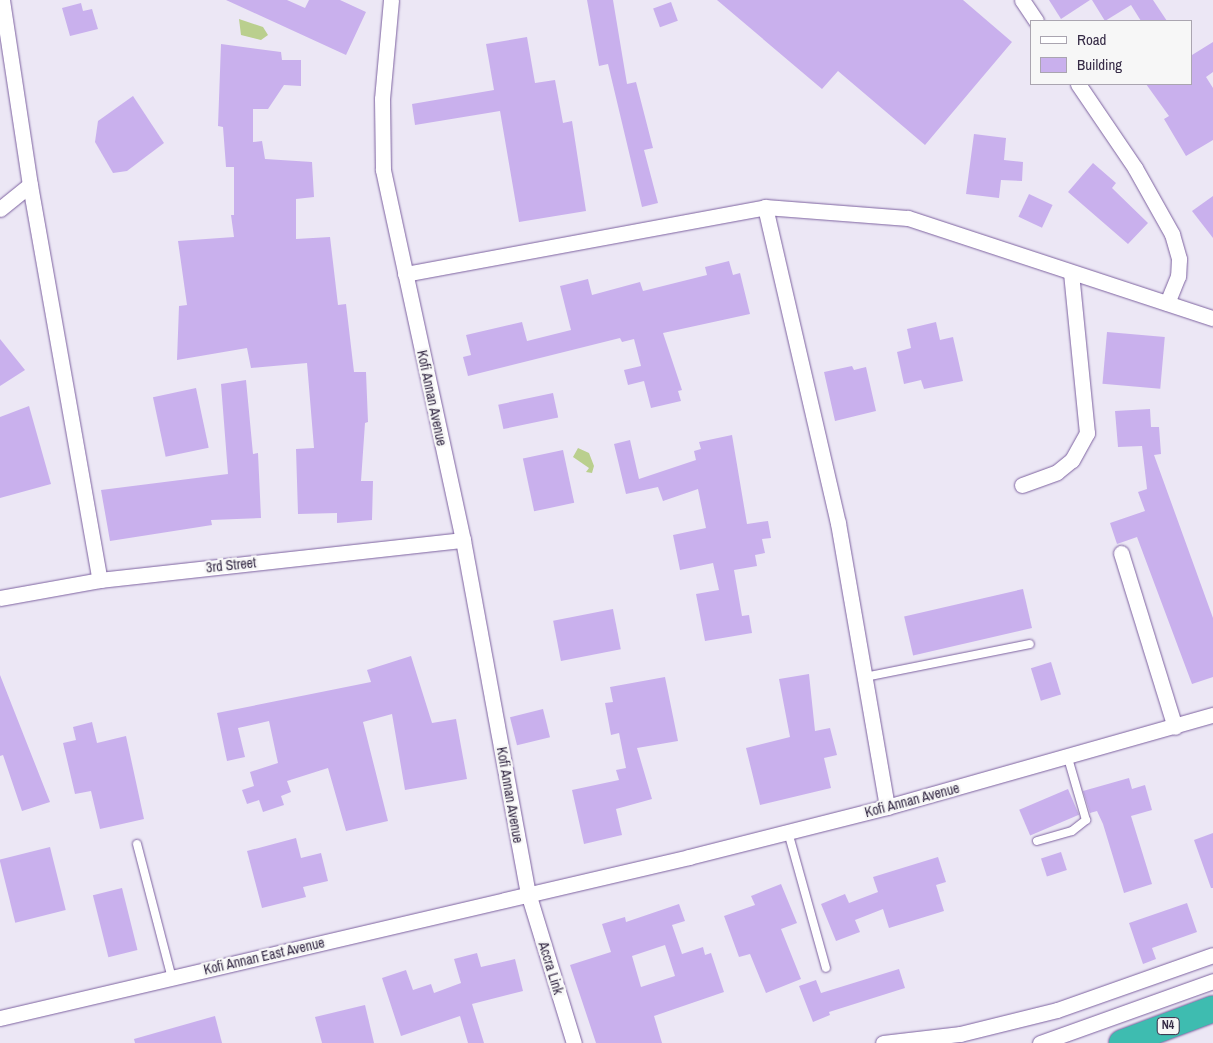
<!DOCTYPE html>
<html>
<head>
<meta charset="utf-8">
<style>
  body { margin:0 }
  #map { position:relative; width:1213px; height:1043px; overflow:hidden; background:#ece7f5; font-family:"Archivo Narrow",sans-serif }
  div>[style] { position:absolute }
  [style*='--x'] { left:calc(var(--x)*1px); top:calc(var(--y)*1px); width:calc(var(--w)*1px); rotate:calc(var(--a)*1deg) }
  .water>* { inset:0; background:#bacf8e }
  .building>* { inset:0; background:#c9b0ed; transform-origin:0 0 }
  .roads { filter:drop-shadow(0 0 1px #7d62a0) drop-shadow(0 0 1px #7d62a0) }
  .service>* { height:8px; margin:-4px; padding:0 4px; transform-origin:4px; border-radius:4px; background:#fff }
  .minor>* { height:15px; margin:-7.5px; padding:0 7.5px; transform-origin:7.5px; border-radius:7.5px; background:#fff }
  .trunk>* { height:26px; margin:-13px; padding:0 13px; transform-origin:13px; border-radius:13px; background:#3ebcb0 }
  span { translate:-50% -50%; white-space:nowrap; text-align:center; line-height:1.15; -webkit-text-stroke:4.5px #f7f7f7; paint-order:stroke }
  .shield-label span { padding:1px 4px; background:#f7f7f7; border:1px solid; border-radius:4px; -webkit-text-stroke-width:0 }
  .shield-label { font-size:12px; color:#362b46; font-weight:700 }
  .street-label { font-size:14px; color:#362b46 }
  .legend { position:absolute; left:1030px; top:20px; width:162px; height:65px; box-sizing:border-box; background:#f7f7f7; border:1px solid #aaa5b0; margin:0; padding:6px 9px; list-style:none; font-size:15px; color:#362b46 }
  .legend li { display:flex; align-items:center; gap:10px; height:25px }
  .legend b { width:25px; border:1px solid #aaa5b0 }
</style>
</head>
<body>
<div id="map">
  <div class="water">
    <i style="clip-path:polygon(239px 19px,263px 27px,268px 35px,261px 40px,241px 35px)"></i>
    <i style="clip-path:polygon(578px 448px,589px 453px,594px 466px,592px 473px,586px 472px,589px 468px,573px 457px)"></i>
  </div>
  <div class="building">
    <i style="clip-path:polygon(226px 0,287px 0,305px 8px,309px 0,340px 0,366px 12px,346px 55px)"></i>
    <i style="clip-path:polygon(587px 0,613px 0,627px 84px,636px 82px,653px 148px,644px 150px,658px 203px,642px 207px,608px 64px,599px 66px)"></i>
    <i style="clip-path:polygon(717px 0,963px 0,1012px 42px,925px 145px,838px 71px,822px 89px)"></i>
    <i style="clip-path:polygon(1049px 0,1090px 0,1061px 19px)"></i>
    <i style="clip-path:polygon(1092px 0,1153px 0,1167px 21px,1141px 21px,1131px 5px,1105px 21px)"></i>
    <i style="left:671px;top:2px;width:20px;height:19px;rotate:70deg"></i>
    <i style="clip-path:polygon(81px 3px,83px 11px,92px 9px,98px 29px,70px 36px,62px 8px)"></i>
    <i style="clip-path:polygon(527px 37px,535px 83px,555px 80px,563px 123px,572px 121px,586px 211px,519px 222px,500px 111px,415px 125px,412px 104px,494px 90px,486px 44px)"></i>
    <i style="clip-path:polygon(1213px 42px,1213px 72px,1206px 77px,1213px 88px,1213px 140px,1186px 156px,1164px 119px,1169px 116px,1146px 84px,1192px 84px,1192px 55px)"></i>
    <i style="clip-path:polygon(221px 44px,281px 52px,282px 60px,301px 60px,301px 86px,284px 85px,268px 109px,253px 109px,253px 142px,262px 141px,265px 159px,312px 162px,314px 197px,296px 199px,296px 239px,330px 237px,338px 305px,346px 304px,354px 372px,366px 372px,368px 422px,365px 423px,361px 481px,373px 481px,372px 520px,337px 523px,337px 513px,298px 514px,296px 449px,314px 448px,307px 363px,251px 368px,247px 348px,177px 360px,179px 306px,187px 305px,178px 241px,234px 237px,231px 215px,234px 215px,234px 167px,226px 167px,223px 127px,218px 126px)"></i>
    <i style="clip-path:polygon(133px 96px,164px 143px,127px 171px,113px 173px,95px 142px,98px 121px)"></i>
    <i style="clip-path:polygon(974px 134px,1006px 138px,1004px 160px,1023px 162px,1022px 181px,1001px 180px,999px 198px,966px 194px)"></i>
    <i style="clip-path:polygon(1093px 163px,1116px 183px,1112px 188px,1148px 223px,1128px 244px,1068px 192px)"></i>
    <i style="left:1029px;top:194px;width:26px;height:25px;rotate:25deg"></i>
    <i style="clip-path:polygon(1213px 196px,1213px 238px,1192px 211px)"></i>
    <i style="clip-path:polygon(729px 261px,733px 275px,740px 273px,750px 314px,663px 333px,682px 390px,678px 391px,681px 401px,651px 408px,644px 381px,628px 385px,624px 370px,641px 366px,634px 339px,622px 342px,620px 338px,468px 376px,463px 357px,471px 355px,466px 335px,522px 322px,527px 341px,571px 330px,560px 286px,588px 279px,592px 295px,640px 282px,643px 291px,707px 275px,705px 267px)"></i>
    <i style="clip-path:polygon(936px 322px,940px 340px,953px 337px,963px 381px,924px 389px,921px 380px,904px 384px,897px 352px,911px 348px,907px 329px)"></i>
    <i style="left:1107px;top:332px;width:58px;height:52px;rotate:5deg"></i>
    <i style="clip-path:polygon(0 339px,25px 370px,0 386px)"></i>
    <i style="clip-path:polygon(852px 366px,854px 370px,866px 367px,876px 411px,835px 421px,824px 372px)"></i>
    <i style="clip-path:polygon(246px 380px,253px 454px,258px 453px,261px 518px,211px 520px,212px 525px,110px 541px,101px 490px,228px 474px,221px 384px)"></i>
    <i style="left:196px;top:388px;width:61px;height:44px;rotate:78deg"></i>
    <i style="left:553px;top:393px;width:25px;height:56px;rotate:78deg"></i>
    <i style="clip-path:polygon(29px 406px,51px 484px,0 498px,0 417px)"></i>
    <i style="clip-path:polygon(1150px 409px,1151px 427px,1159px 427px,1161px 454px,1154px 455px,1213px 618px,1213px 677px,1192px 684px,1137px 537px,1117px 544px,1110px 523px,1145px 511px,1138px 492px,1147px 489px,1142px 446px,1118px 447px,1115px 411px)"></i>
    <i style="clip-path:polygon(732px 435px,747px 524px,768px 521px,771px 538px,762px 539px,765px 553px,755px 555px,757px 566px,734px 570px,742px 616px,749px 615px,752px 633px,705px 641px,696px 594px,719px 590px,713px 563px,680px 570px,673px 535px,706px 528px,698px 489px,663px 501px,658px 487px,626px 494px,614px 444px,630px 440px,639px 479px,696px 460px,694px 451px,701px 449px,699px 442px)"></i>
    <i style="left:563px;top:450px;width:54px;height:41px;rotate:78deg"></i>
    <i style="left:1023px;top:589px;width:40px;height:122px;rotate:77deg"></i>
    <i style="left:613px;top:609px;width:41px;height:61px;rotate:79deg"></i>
    <i style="clip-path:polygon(411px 656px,432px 723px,456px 719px,467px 779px,405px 790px,392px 714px,363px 722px,388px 821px,346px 831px,328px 768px,287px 781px,291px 792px,281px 796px,284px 805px,263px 812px,259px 800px,247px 804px,242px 790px,254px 786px,250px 772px,278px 763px,269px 721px,238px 728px,245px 757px,227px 761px,217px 713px,371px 682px,367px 670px)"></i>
    <i style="left:1051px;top:662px;width:34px;height:21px;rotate:73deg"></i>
    <i style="clip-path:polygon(809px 674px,815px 731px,830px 728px,837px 755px,824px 758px,831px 788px,760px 805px,746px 748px,790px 737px,779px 679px)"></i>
    <i style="clip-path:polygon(0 675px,50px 802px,22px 811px,3px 755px,0 756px)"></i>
    <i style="clip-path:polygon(665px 677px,678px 741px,637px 748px,652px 799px,616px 809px,622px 835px,584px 844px,572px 790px,619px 780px,616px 770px,626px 768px,619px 733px,611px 735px,605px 703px,613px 702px,610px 687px)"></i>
    <i style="left:543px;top:709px;width:29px;height:34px;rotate:76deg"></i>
    <i style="clip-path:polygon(92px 722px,97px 743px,126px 736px,144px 819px,100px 829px,91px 791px,75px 794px,63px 743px,76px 740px,73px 727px)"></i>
    <i style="clip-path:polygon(1129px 778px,1132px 789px,1145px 785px,1152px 810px,1131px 816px,1152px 884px,1124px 893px,1103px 824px,1097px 811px,1090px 813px,1083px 791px)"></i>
    <i style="left:1068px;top:789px;width:28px;height:53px;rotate:67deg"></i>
    <i style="clip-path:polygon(1213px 833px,1213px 888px,1211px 888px,1194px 840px)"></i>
    <i style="clip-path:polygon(296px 838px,301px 858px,321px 853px,328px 881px,303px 887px,306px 897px,262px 908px,247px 851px)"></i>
    <i style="left:50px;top:847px;width:65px;height:52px;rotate:76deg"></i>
    <i style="left:1061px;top:852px;width:19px;height:21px;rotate:72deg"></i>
    <i style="clip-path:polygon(938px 857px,946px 882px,936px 885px,944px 911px,889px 928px,883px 909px,855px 920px,860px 932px,836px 941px,821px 904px,845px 894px,849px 903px,878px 892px,873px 877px)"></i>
    <i style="clip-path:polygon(781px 884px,797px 923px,781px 929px,801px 979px,766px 993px,750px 954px,739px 957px,724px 916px,755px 905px,751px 896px)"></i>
    <i style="left:122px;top:888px;width:64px;height:30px;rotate:76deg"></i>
    <i style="clip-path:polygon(1187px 903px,1197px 932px,1152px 948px,1156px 959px,1143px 964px,1129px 923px)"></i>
    <i style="clip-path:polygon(evenodd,679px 904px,685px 921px,672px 925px,682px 954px,703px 947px,705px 955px,711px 953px,724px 992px,654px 1016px,662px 1043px,596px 1043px,570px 965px,611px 952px,602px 924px,625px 917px,626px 922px,679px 904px,665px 945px,675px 976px,641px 987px,632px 956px,665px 945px)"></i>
    <i style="clip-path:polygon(477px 953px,481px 967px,515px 959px,523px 991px,472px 1004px,484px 1043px,468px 1043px,460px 1016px,401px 1036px,382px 978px,406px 970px,413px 990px,431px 984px,434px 993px,461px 983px,454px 959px)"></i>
    <i style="clip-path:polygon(899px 969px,905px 988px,829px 1012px,830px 1015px,813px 1022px,799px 986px,816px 980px,821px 993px)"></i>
    <i style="clip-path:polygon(365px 1005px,374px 1043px,322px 1043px,315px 1017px)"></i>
    <i style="clip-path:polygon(215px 1016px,222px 1043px,135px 1043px,134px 1039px)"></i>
  </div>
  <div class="roads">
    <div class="service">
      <i style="--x:865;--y:677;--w:168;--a:-11.3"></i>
      <i style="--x:788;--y:832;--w:141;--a:74.4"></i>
      <i style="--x:1037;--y:841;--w:36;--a:-16"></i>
      <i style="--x:1072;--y:831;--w:18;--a:-38"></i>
      <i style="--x:1086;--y:820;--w:65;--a:-106.2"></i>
      <i style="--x:137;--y:844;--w:138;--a:75.4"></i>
    </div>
    <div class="minor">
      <i style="--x:2;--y:0;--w:187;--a:81.4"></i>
      <i style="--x:30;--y:185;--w:401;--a:80"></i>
      <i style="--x:391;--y:0;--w:99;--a:95.2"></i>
      <i style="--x:382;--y:99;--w:71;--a:89.2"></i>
      <i style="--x:383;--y:170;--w:379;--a:77.8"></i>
      <i style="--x:463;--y:540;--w:359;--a:79.6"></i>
      <i style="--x:528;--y:893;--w:157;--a:73"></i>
      <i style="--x:1022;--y:0;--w:25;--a:56"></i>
      <i style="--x:1078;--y:84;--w:102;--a:55.8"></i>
      <i style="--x:1135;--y:168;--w:76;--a:60.7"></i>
      <i style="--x:1172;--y:234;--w:26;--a:74"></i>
      <i style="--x:1179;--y:259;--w:17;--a:93"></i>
      <i style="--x:1178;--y:276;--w:29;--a:112"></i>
      <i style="--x:765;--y:207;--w:324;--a:77"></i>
      <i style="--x:838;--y:523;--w:288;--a:80.2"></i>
      <i style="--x:0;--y:209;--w:38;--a:-39"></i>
      <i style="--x:405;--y:274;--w:366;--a:-10.5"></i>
      <i style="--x:765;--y:207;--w:143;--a:4.4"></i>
      <i style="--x:908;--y:218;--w:321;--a:18.2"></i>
      <i style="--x:1022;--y:485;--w:37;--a:-20"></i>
      <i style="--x:1057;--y:472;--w:19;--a:-39"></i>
      <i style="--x:1072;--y:460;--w:31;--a:-61"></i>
      <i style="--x:1087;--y:433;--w:161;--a:-95.7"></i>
      <i style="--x:1121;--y:553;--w:182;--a:72.8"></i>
      <i style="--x:0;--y:598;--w:102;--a:-10.2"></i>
      <i style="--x:100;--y:580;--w:365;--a:-6.3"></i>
      <i style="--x:0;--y:1018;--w:708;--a:-13.15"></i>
      <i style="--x:689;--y:857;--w:204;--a:-14.2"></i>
      <i style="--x:887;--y:807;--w:339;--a:-15.8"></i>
      <i style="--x:883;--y:1043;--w:78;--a:-6.7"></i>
      <i style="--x:960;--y:1034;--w:100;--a:-13.9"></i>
      <i style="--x:1057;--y:1010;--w:165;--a:-19.4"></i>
      <i style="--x:1040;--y:1043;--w:184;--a:-19.7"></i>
    </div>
    <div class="trunk">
      <i style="--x:1122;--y:1043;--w:97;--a:-20.5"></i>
    </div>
  </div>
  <div class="shield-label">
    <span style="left:1168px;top:1026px">N4</span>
  </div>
  <div class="street-label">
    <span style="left:432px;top:398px;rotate:78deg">Kofi Annan Avenue</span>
    <span style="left:231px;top:565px;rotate:-6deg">3rd Street</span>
    <span style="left:510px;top:795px;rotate:80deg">Kofi Annan Avenue</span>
    <span style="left:912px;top:800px;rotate:-15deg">Kofi Annan Avenue</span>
    <span style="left:264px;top:956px;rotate:-13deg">Kofi Annan East Avenue</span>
    <span style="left:551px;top:968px;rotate:73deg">Accra Link</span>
  </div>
  <ul class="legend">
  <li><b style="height:6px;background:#fff"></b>Road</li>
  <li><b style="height:14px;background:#c9b0ed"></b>Building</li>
  </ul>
</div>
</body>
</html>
